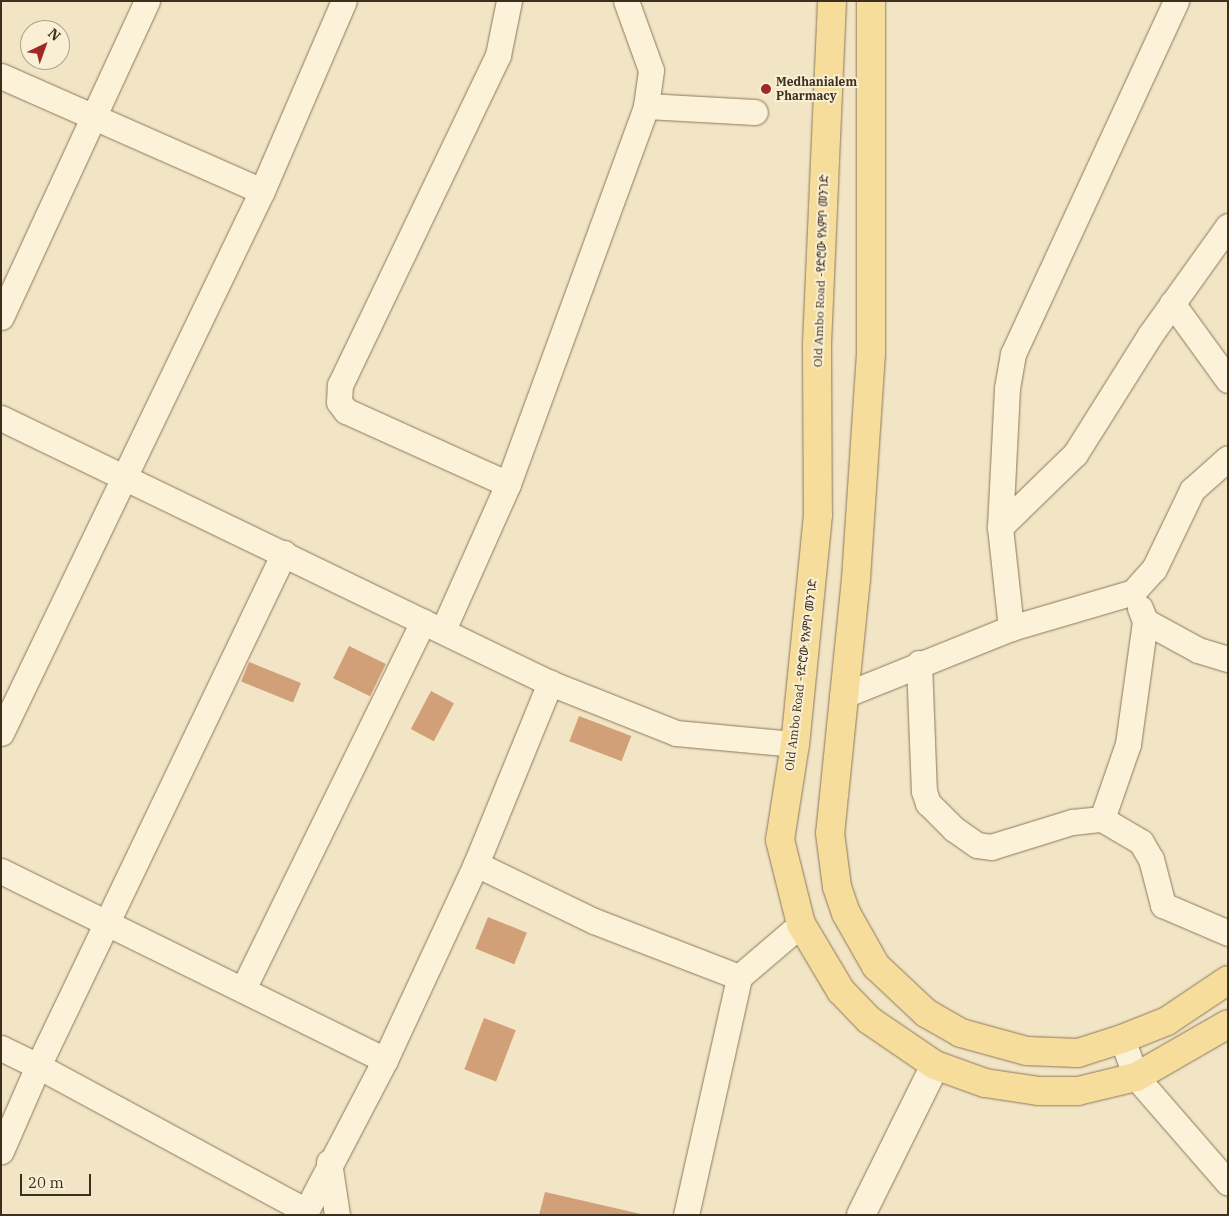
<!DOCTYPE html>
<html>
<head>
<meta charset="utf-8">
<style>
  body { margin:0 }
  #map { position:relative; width:1229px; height:1216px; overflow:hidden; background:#f1e5c5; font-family:"IBM Plex Serif","Noto Sans Ethiopic",serif }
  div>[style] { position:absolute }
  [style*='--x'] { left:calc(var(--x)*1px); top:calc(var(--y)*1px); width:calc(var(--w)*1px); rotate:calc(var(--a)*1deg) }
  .building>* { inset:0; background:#d1a078; transform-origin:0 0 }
  .roads { filter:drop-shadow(0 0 1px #8d7759) drop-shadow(0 0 1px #8d7759) }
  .street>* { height:25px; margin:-12.5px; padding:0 12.5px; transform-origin:12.5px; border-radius:12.5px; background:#fbf2d9 }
  .secondary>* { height:28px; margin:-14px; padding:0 14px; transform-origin:14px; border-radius:14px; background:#fbf2d9 }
  .primary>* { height:28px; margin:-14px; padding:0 14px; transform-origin:14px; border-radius:14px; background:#f6dd9b }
  .dots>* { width:14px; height:14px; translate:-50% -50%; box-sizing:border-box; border:2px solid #f8efd5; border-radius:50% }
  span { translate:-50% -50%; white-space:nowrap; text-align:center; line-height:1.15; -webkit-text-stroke:4px #f8efd5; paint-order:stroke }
  .poi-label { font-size:12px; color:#3d2e1e; font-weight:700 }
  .left { translate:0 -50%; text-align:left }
  .street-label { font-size:12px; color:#3d2e1e }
  .frame { position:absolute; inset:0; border:2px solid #3d2e1e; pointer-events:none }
  .north { position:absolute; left:20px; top:20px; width:50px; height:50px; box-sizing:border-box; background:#f8efd5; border:1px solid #ada28c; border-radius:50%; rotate:42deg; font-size:14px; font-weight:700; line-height:20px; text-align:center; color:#3d2e1e }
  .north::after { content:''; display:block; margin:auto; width:18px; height:22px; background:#a02925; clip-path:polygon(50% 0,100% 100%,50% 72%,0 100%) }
  .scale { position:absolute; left:20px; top:1174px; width:71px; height:22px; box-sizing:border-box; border:2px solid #3d2e1e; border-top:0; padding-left:6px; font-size:15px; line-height:18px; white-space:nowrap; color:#3d2e1e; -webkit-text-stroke:4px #f8efd5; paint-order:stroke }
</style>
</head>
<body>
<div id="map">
  <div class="building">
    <i style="left:349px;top:646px;width:41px;height:36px;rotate:26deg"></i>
    <i style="left:249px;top:662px;width:56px;height:21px;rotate:22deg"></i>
    <i style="left:431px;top:691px;width:26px;height:43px;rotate:28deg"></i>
    <i style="left:579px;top:716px;width:56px;height:27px;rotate:21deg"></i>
    <i style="left:488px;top:917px;width:42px;height:34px;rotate:22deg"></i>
    <i style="left:484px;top:1018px;width:34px;height:55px;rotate:21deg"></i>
    <i style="clip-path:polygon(545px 1192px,641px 1214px,641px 1215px,539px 1215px)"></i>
  </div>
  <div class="roads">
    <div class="street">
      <i style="--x:1;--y:76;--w:285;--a:23.8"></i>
      <i style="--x:646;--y:106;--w:109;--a:3.2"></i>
      <i style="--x:1228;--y:226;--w:134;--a:125.6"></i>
      <i style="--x:1150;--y:335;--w:141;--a:122.2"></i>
      <i style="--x:1075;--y:454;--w:105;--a:135.8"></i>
      <i style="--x:1000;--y:527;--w:102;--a:83.8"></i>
      <i style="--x:1011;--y:628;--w:127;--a:-16.4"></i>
      <i style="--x:1133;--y:592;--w:31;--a:-48"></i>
      <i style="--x:1154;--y:569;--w:88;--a:-64.3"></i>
      <i style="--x:1192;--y:490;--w:48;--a:-41.6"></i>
      <i style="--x:1172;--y:303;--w:95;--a:54"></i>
      <i style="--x:1;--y:317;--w:348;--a:-65.2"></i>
      <i style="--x:1;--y:418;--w:610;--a:25.77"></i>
      <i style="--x:550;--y:683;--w:136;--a:21.6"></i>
      <i style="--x:676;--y:733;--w:120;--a:5.3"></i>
      <i style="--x:508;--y:484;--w:178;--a:-155.7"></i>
      <i style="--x:346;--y:411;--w:11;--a:-128"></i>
      <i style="--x:339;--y:402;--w:17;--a:-87"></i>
      <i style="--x:340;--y:385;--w:366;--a:-64.4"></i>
      <i style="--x:498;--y:55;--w:55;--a:-78.5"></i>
      <i style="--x:1000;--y:527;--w:139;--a:-87.1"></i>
      <i style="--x:1007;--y:388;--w:35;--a:-80"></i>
      <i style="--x:1013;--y:354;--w:389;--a:-65.2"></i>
      <i style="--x:284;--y:553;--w:569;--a:115.62"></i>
      <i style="--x:38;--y:1066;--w:305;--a:28.4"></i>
      <i style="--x:1140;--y:608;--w:14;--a:69"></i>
      <i style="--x:1145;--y:621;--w:60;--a:28.7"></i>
      <i style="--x:1198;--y:650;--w:31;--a:17"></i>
      <i style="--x:443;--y:630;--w:160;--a:-66"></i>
      <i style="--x:508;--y:484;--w:402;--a:-69.9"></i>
      <i style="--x:646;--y:106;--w:36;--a:-82"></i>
      <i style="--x:651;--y:70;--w:73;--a:-109.9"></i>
      <i style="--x:919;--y:663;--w:128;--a:87.8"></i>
      <i style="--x:924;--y:791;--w:13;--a:72"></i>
      <i style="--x:928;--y:803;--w:37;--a:45"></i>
      <i style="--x:954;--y:829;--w:28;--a:35"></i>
      <i style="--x:977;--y:845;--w:14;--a:8"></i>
      <i style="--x:991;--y:847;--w:85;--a:-17.2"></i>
      <i style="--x:1072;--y:822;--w:30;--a:-6"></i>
      <i style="--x:1102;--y:819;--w:45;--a:30.5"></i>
      <i style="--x:1141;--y:842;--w:20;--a:60"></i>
      <i style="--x:1151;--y:859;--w:48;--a:75.4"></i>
      <i style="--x:1163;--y:905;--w:71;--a:23.3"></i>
      <i style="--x:842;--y:696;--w:182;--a:-21.9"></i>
      <i style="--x:1;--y:733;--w:602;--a:-64.29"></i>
      <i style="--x:262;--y:191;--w:207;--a:-66.7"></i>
      <i style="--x:1102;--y:819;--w:79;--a:-70.9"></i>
      <i style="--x:1128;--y:744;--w:124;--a:-82.1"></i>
      <i style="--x:476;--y:864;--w:131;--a:25.8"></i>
      <i style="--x:594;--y:921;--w:155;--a:21.1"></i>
      <i style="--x:739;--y:977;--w:82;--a:-40.5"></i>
      <i style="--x:1;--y:871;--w:428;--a:26.2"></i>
      <i style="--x:244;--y:987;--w:407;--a:-63.9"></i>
      <i style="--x:1122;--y:1039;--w:40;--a:69.8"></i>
      <i style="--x:1136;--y:1077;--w:140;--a:49"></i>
      <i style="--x:1;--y:1048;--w:41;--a:25.9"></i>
      <i style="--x:38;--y:1066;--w:93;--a:113.5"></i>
      <i style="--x:329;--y:1162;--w:54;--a:81.4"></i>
      <i style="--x:304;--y:1215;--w:175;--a:-62.4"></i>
      <i style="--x:385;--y:1060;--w:216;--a:-65.1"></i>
      <i style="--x:476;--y:864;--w:196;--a:-67.8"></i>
      <i style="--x:686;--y:1215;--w:244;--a:-77.4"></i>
    </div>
    <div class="secondary">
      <i style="--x:861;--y:1215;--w:167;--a:-63.7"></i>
    </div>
    <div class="primary">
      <i style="--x:832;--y:1;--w:345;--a:92.5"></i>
      <i style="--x:817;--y:346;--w:169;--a:89.7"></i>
      <i style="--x:818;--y:515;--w:230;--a:95.7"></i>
      <i style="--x:795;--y:744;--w:97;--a:98.9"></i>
      <i style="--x:780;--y:840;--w:87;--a:76"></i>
      <i style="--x:801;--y:924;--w:78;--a:59.2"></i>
      <i style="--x:841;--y:991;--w:40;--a:46"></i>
      <i style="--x:869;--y:1020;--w:80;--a:34.3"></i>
      <i style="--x:935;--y:1065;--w:53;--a:19.8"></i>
      <i style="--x:985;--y:1083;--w:55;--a:8.4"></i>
      <i style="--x:1039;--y:1091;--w:39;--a:0"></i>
      <i style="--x:1078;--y:1091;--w:60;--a:-13.6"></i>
      <i style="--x:1136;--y:1077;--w:106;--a:-29.9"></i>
      <i style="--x:871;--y:1;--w:352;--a:90"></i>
      <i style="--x:871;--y:353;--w:226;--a:93.8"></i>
      <i style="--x:856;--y:579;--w:255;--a:95.8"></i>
      <i style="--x:830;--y:833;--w:54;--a:82.6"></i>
      <i style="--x:837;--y:887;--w:28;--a:71"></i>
      <i style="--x:846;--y:913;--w:61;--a:60.5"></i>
      <i style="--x:876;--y:966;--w:69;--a:43.2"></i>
      <i style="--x:926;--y:1013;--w:40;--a:29.7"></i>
      <i style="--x:961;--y:1033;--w:68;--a:15.3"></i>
      <i style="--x:1027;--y:1051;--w:51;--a:2.2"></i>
      <i style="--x:1078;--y:1053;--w:46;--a:-17.7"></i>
      <i style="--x:1122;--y:1039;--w:48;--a:-21.8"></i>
      <i style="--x:1167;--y:1021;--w:73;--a:-33.9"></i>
    </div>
  </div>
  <div class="dots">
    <i style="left:766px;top:89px;background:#a02925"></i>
  </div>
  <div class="poi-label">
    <span class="left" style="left:776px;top:89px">Medhanialem<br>Pharmacy</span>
  </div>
  <div class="street-label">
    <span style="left:821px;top:271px;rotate:-88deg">Old Ambo Road -የድሮው የአምቦ መንገድ</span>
    <span style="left:801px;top:675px;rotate:-83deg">Old Ambo Road -የድሮው የአምቦ መንገድ</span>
  </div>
  <div class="frame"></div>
  <div class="north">N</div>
  <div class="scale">20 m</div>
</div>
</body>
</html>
